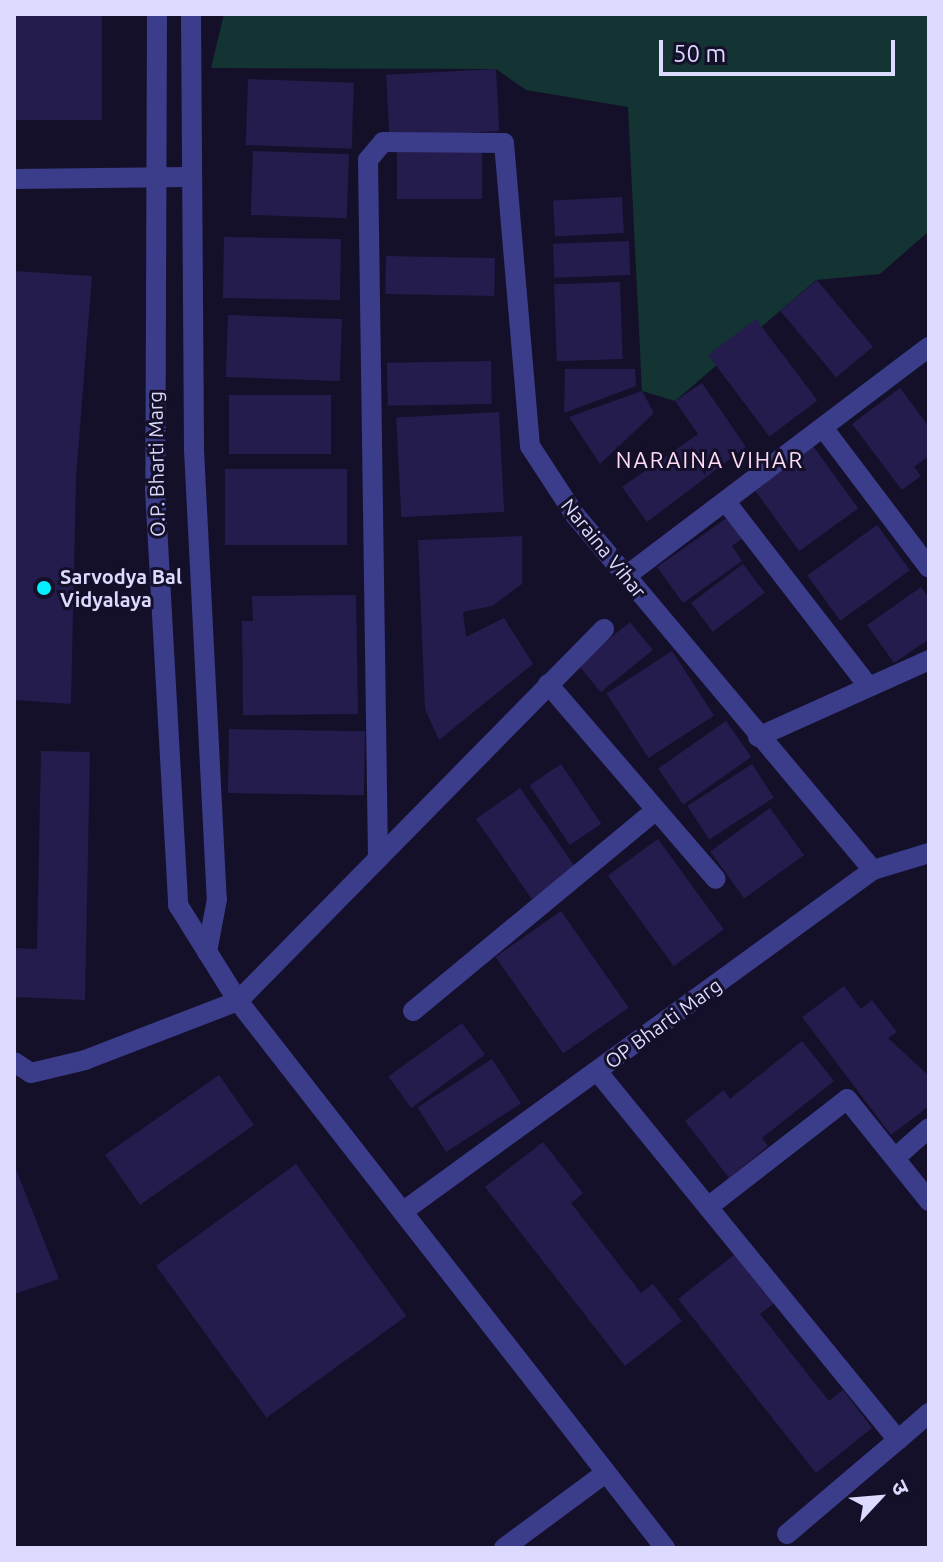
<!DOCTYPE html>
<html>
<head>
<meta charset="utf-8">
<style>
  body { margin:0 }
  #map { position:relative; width:943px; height:1562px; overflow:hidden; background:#14102a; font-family:Ubuntu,"Noto Sans Devanagari",sans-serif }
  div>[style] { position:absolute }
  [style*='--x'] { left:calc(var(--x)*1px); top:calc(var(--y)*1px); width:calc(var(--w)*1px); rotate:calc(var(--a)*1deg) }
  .green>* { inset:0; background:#133432 }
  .building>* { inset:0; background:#241c4c; transform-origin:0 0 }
  .street>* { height:20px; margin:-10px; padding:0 10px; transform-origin:10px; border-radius:10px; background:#3b3c8a }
  .dots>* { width:22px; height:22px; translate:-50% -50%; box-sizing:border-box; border:4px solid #14102a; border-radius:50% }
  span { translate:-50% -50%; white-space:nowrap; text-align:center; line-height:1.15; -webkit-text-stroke:6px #14102a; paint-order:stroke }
  .street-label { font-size:20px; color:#dcdaff }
  .poi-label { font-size:20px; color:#dcdaff; font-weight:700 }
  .left { translate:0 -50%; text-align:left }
  .neighbourhood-label { font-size:22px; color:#ffdcf4; letter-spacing:2px }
  .frame { position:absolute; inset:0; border:16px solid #dcdaff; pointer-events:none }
  .north { position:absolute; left:839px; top:1458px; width:80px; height:80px; -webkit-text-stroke:6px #14102a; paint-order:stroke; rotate:64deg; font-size:22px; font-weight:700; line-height:32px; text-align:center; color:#dcdaff }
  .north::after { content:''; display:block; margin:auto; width:28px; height:36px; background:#dcdaff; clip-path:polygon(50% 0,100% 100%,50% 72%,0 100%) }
  .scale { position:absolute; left:659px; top:40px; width:236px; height:36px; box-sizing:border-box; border:4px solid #dcdaff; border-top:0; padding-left:10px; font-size:24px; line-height:28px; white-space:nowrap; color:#dcdaff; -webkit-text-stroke:6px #14102a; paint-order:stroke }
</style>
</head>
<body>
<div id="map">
  <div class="green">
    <i style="clip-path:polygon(224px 14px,929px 14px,929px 231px,880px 274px,816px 280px,675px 401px,642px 391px,628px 107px,526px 90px,496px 69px,211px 68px)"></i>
  </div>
  <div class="building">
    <i style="left:14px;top:14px;width:88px;height:106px"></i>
    <i style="left:496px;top:69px;width:62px;height:110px;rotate:87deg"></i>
    <i style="left:248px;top:79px;width:106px;height:66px;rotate:2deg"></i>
    <i style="left:397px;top:149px;width:85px;height:50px"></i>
    <i style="left:253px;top:151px;width:96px;height:64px;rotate:2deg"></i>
    <i style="left:622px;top:197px;width:36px;height:69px;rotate:87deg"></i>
    <i style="left:224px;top:237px;width:117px;height:61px;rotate:1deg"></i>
    <i style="left:629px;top:241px;width:34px;height:76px;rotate:88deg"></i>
    <i style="left:386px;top:256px;width:109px;height:38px;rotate:1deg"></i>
    <i style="clip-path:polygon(14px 271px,92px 276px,76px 477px,71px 704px,14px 700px)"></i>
    <i style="left:817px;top:280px;width:87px;height:48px;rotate:50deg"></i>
    <i style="left:620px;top:282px;width:77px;height:66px;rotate:88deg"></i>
    <i style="left:228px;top:315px;width:114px;height:62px;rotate:2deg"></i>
    <i style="left:756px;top:319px;width:102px;height:60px;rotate:53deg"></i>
    <i style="left:491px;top:361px;width:43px;height:104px;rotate:89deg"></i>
    <i style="clip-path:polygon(565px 369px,635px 369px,636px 386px,564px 413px)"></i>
    <i style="clip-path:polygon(702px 383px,746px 447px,647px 522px,622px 487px,698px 434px,675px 401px)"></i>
    <i style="clip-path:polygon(900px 388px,929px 427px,929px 456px,914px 467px,921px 476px,902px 490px,852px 424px)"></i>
    <i style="clip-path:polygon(642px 391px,654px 413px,600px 464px,569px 417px)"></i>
    <i style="left:229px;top:395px;width:102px;height:59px"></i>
    <i style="left:499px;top:412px;width:100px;height:103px;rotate:87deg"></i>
    <i style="left:813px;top:446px;width:77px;height:73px;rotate:54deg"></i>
    <i style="left:225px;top:469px;width:122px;height:76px"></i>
    <i style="clip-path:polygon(728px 517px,743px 538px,732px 546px,742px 561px,683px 603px,657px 567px)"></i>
    <i style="left:877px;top:525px;width:56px;height:86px;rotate:54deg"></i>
    <i style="clip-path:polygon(522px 536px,522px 584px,492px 606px,463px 612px,466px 637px,504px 618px,533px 664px,439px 740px,425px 709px,418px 540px)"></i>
    <i style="left:743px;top:564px;width:36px;height:65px;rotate:53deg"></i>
    <i style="clip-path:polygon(921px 587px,929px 598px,929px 639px,894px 663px,867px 625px)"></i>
    <i style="clip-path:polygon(356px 595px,358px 714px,243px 715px,242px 621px,253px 621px,252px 596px)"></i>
    <i style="left:630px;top:622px;width:36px;height:67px;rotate:51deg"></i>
    <i style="left:672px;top:651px;width:77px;height:78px;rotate:57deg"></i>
    <i style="left:726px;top:721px;width:44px;height:83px;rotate:55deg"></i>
    <i style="left:229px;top:729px;width:136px;height:64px;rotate:1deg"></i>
    <i style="clip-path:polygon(41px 751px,90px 752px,85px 1000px,14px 997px,14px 948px,37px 949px)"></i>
    <i style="left:561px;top:764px;width:72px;height:38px;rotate:56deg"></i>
    <i style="left:752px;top:764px;width:40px;height:77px;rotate:57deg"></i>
    <i style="left:520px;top:788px;width:98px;height:54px;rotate:55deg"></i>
    <i style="left:770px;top:808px;width:58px;height:74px;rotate:54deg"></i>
    <i style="left:658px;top:839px;width:112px;height:62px;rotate:54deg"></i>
    <i style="left:561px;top:911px;width:118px;height:80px;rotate:55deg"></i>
    <i style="clip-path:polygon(844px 986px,861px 1009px,872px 1000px,897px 1032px,888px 1038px,929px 1076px,929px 1106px,891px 1135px,802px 1017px)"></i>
    <i style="left:462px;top:1023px;width:39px;height:91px;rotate:54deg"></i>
    <i style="clip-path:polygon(802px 1041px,834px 1081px,762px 1138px,768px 1146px,729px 1178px,685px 1121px,724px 1090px,730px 1099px)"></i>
    <i style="left:492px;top:1059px;width:53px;height:89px;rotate:57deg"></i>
    <i style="left:219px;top:1075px;width:61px;height:139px;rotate:55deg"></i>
    <i style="clip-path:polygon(543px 1142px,583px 1193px,571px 1203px,641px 1293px,653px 1284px,682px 1321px,625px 1366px,485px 1187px)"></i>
    <i style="clip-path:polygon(14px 1164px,59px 1279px,14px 1294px)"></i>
    <i style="left:296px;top:1164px;width:188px;height:173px;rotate:54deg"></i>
    <i style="clip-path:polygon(735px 1254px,774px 1303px,760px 1314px,829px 1401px,843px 1390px,872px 1428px,816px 1473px,678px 1299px)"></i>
  </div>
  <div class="street">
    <i style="--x:157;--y:14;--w:475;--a:90.2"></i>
    <i style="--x:155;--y:489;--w:417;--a:86.8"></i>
    <i style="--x:178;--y:905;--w:113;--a:58"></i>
    <i style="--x:238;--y:1001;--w:694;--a:52.02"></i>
    <i style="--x:191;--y:14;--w:436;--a:89.6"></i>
    <i style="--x:194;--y:450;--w:450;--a:87.1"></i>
    <i style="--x:217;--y:899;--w:54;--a:100.7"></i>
    <i style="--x:14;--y:179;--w:173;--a:-0.7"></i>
    <i style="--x:824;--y:429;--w:174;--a:52.9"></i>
    <i style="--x:726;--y:502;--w:232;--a:52.3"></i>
    <i style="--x:626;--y:576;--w:380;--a:-37.1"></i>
    <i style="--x:548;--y:684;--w:257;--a:49.3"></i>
    <i style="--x:758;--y:737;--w:188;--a:-24.2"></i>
    <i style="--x:378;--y:859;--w:699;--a:-90.82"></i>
    <i style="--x:368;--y:160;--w:23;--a:-50"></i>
    <i style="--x:383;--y:142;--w:121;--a:0.5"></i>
    <i style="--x:504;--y:143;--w:304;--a:85.1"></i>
    <i style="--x:530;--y:446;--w:82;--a:56.9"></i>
    <i style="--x:575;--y:515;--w:463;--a:50"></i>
    <i style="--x:413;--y:1011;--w:315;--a:-39.6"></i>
    <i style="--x:14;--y:1062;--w:20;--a:33"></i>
    <i style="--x:31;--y:1073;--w:56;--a:-13.5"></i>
    <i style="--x:85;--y:1060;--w:164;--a:-21.1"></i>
    <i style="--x:238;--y:1001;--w:522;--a:-45.47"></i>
    <i style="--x:597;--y:1071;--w:476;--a:50.8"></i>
    <i style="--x:898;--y:1440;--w:41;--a:-41.1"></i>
    <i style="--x:895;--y:1158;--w:45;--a:-41.4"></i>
    <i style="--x:708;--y:1207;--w:176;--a:-37.8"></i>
    <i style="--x:847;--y:1099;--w:131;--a:51.2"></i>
    <i style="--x:405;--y:1210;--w:578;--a:-36"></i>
    <i style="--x:873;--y:870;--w:59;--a:-16.9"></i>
    <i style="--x:787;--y:1534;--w:145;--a:-40.3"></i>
    <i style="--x:504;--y:1548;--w:124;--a:-36.5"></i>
  </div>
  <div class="dots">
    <i style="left:44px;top:588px;background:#06f1ff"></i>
  </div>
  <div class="street-label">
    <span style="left:156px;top:464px;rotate:-91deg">O.P. Bharti Marg</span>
    <span style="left:604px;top:548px;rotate:51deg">Naraina Vihar</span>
    <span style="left:663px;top:1023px;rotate:-36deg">OP Bharti Marg</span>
  </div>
  <div class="poi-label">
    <span class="left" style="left:60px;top:588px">Sarvodya Bal<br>Vidyalaya</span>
  </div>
  <div class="neighbourhood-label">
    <span style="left:710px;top:460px">NARAINA VIHAR</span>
  </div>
  <div class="frame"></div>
  <div class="north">उ</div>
  <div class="scale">50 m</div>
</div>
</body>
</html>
